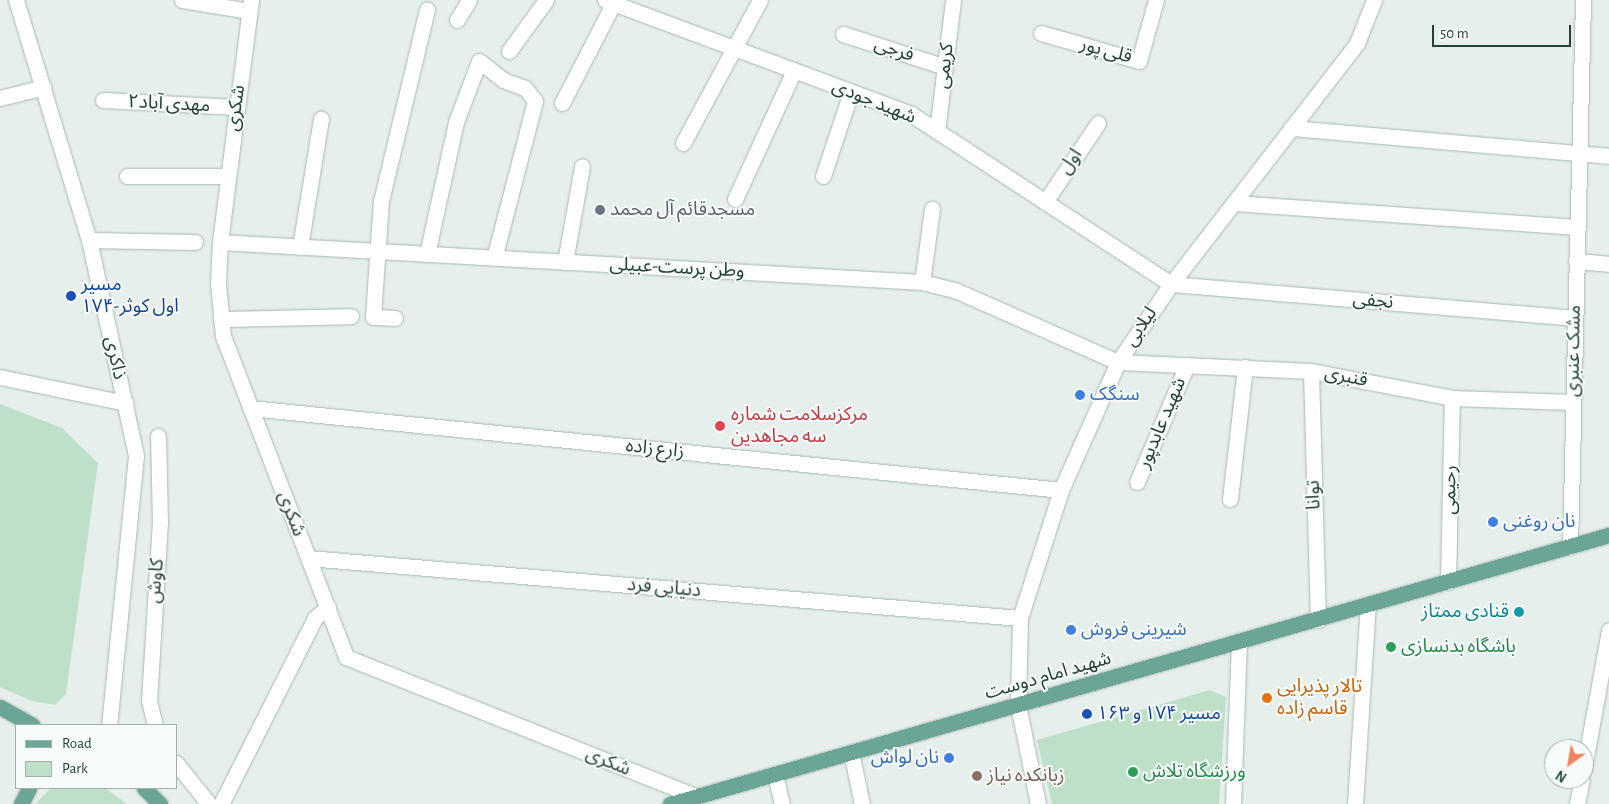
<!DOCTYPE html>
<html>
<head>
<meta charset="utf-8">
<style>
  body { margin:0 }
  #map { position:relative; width:1609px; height:804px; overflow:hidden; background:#e6efeb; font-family:"Alegreya Sans","Noto Sans Arabic",sans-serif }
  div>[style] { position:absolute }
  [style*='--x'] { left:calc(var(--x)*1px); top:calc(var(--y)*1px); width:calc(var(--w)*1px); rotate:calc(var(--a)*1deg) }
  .green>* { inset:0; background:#bfe0c8 }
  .roads { filter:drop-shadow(0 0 1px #a8b8b2) drop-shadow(0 0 1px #a8b8b2) }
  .minor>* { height:15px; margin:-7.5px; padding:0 7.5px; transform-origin:7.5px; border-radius:7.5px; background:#fff }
  .tertiary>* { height:15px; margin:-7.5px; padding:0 7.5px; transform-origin:7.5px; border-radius:7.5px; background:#fff }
  .secondary>* { height:15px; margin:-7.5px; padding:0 7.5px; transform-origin:7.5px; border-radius:7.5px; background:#fff }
  .primary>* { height:15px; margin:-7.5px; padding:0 7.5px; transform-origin:7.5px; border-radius:7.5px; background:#6aa596 }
  .dots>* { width:14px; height:14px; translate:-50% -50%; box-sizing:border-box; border:2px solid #f7fbf9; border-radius:50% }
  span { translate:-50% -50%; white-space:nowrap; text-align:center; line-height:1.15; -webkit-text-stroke:4px #f7fbf9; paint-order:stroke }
  .street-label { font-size:19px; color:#24423a }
  .worship-label { font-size:19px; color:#5b616d }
  .left { translate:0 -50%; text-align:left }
  .transit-label { font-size:19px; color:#164399 }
  .shop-label { font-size:19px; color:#366cbe }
  .right { translate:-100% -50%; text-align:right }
  .health-label { font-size:19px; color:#be3a42 }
  .culture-label { font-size:19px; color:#0d838f }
  .leisure-label { font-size:19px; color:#27864d }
  .food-label { font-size:19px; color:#c56008 }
  .education-label { font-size:19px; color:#785e54 }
  .legend { position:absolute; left:15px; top:724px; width:162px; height:65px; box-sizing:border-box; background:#f7fbf9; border:1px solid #a3b1ad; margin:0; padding:6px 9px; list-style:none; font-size:15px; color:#24423a }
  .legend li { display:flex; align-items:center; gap:10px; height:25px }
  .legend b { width:25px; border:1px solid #a3b1ad }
  .north { position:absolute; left:1544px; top:739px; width:50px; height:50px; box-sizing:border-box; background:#f7fbf9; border:1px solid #a3b1ad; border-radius:50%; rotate:212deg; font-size:14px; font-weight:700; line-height:20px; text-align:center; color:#24423a }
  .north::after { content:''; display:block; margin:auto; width:18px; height:22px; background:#f4845f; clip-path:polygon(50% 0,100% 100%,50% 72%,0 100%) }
  .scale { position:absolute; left:1432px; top:25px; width:139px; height:22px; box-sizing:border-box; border:2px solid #24423a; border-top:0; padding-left:6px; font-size:15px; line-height:18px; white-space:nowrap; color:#24423a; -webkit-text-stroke:4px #f7fbf9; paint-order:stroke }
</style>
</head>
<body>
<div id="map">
  <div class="green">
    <i style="clip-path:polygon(0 404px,62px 428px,98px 463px,66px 694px,55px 705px,32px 701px,0 687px)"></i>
    <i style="clip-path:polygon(1210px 690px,1226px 697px,1219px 804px,1052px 804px,1037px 740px)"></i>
    <i style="clip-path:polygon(51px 788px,105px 788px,127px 804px,35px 804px)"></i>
  </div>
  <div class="roads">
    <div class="minor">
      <i style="--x:182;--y:0;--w:68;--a:9.3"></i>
      <i style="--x:457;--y:20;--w:23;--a:-59"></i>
      <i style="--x:1041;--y:33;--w:102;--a:15.9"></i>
      <i style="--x:1139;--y:61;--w:63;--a:-74.4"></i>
      <i style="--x:843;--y:34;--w:107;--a:17.9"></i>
      <i style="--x:509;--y:51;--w:63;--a:-54"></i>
      <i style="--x:0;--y:98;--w:45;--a:-14"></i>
      <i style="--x:103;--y:100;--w:133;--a:3"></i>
      <i style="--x:562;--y:103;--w:111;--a:-62.7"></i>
      <i style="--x:1291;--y:128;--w:319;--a:5"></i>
      <i style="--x:937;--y:131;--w:132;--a:-83"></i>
      <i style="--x:683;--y:143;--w:162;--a:-61.7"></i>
      <i style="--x:127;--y:176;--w:99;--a:0"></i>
      <i style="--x:823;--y:176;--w:89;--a:-71.6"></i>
      <i style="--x:735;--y:199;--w:141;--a:-65.3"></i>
      <i style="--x:1045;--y:202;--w:95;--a:-56.1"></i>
      <i style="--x:1234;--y:203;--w:344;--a:4"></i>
      <i style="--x:89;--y:240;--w:106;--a:1.1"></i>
      <i style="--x:220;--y:242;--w:703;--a:3.26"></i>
      <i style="--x:922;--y:282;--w:36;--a:14"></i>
      <i style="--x:957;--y:291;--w:176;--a:23.8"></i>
      <i style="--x:1118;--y:362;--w:193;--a:2.7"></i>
      <i style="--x:1311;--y:371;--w:144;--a:10.8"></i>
      <i style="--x:1452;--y:398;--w:121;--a:1.9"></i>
      <i style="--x:300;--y:247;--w:130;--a:-80.7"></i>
      <i style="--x:427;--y:254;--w:135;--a:-77.6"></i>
      <i style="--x:456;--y:122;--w:65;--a:-69.3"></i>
      <i style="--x:479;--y:61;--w:31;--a:38"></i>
      <i style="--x:503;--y:80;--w:23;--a:20"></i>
      <i style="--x:525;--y:88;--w:16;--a:52"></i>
      <i style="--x:535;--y:101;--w:162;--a:104.6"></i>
      <i style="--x:1576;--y:261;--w:33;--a:5"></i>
      <i style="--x:565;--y:262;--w:97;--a:-79.9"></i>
      <i style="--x:922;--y:282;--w:74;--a:-82.2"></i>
      <i style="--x:1171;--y:284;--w:405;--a:4.8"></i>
      <i style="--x:395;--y:318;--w:22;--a:-177"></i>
      <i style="--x:373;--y:317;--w:116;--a:-86.1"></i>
      <i style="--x:381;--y:201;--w:197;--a:-76.5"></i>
      <i style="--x:221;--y:319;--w:130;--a:-1.3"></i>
      <i style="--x:1311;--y:371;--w:249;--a:88.4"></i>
      <i style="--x:250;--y:408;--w:815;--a:5.77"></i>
      <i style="--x:1137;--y:482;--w:127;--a:-66.9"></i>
      <i style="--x:1230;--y:499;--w:133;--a:-83.5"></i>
      <i style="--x:1570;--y:547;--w:547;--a:-88.64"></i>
      <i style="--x:308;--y:558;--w:715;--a:4.82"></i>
      <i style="--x:1448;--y:582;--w:184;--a:-88.8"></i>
      <i style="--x:155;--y:725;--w:25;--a:-104"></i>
      <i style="--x:149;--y:701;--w:178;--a:-86.5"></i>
      <i style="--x:160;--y:523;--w:87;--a:-91.3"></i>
      <i style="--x:851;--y:752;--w:53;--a:78.1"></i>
      <i style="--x:176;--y:763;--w:53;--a:51.2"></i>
      <i style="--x:1584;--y:768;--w:140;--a:-79.7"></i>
      <i style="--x:775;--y:774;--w:31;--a:77"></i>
      <i style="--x:221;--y:804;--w:208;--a:-63.2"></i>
      <i style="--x:315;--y:618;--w:17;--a:-40"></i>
      <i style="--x:1233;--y:804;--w:162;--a:-87.9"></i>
      <i style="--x:1355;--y:804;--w:199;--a:-86.3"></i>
      <i style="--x:1577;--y:804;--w:25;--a:-79"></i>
    </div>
    <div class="tertiary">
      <i style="--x:251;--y:0;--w:244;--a:97.3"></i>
      <i style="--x:220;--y:242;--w:41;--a:92.8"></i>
      <i style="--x:218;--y:283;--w:53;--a:84.6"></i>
      <i style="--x:223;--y:336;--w:344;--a:69"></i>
      <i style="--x:346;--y:657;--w:377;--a:21.7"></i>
      <i style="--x:605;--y:0;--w:327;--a:20.4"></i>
      <i style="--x:911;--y:114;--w:311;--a:33.2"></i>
    </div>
    <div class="secondary">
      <i style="--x:16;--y:0;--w:251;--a:73.1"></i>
      <i style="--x:89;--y:240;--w:221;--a:77.7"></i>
      <i style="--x:136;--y:456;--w:270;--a:95.7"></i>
      <i style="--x:0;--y:377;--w:128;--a:11.7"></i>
      <i style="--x:1038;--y:804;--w:101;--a:-101.4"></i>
      <i style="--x:1018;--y:705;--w:87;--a:-88.7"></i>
      <i style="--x:1020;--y:618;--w:134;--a:-72.2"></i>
      <i style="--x:1061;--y:490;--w:140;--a:-66"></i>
      <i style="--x:1118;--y:362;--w:94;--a:-55.8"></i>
      <i style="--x:1171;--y:284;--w:304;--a:-52.3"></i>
      <i style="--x:1357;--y:43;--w:46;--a:-68.4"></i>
    </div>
    <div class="primary">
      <i style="--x:0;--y:707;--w:37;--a:29"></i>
      <i style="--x:144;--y:788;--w:23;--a:45"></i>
      <i style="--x:21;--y:804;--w:18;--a:-63"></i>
      <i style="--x:670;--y:804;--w:977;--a:-15.99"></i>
    </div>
  </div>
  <div class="dots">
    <i style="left:600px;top:210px;background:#6b7280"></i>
    <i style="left:71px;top:296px;background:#1a4fb4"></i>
    <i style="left:1080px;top:395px;background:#3f7fe0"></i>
    <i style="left:720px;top:426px;background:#e0444e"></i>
    <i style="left:1493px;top:522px;background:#3f7fe0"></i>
    <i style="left:1519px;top:612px;background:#0f9aa8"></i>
    <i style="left:1071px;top:630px;background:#3f7fe0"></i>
    <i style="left:1391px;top:647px;background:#2e9e5b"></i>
    <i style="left:1267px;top:698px;background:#e8710a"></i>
    <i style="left:1087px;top:714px;background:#1a4fb4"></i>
    <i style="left:949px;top:758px;background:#3f7fe0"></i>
    <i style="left:1133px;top:772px;background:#2e9e5b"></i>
    <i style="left:977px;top:776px;background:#8d6e63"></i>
  </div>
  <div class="street-label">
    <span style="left:894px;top:50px;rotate:18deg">فرجی</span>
    <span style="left:1106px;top:51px;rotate:15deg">قلی پور</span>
    <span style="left:945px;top:66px;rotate:-83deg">کریمی</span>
    <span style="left:874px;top:102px;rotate:22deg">شهید جودی</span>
    <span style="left:169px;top:104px;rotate:3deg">مهدی آباد۲</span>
    <span style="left:236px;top:108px;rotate:-82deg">شکری</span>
    <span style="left:1071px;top:162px;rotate:-56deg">اول</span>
    <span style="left:677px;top:268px;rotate:3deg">وطن پرست-عبیلی</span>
    <span style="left:1373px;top:301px;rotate:5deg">نجفی</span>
    <span style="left:1141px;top:327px;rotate:-56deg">لیلابی</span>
    <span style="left:1574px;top:351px;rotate:-89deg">مشک عنبری</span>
    <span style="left:115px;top:358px;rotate:78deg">ذاکری</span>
    <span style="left:1346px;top:377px;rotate:11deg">قنبری</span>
    <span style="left:1162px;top:423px;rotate:-67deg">شهید عابدپور</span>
    <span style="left:655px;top:449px;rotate:6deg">زارع زاده</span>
    <span style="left:1450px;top:490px;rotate:-89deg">رحیمی</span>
    <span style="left:1314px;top:495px;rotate:-92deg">توانا</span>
    <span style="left:291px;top:514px;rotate:69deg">شکری</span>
    <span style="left:156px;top:581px;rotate:-85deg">کاوش</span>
    <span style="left:664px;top:588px;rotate:5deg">دنیایی فرد</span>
    <span style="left:1048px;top:676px;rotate:-16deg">شهید امام دوست</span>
    <span style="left:608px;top:762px;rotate:22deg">شکری</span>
  </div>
  <div class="worship-label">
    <span class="left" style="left:610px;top:210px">مسجدقائم آل محمد</span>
  </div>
  <div class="transit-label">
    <span class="left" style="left:81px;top:296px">مسیر<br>۱۷۴-اول کوثر</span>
    <span class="left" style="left:1097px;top:714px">مسیر ۱۷۴ و ۱۶۳</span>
  </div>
  <div class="shop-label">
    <span class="left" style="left:1090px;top:395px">سنگک</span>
    <span class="left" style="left:1503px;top:522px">نان روغنی</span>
    <span class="left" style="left:1081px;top:630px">شیرینی فروش</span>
    <span class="right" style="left:939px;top:758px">نان لواش</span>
  </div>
  <div class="health-label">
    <span class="left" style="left:731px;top:426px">مرکزسلامت شماره<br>سه مجاهدین</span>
  </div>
  <div class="culture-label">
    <span class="right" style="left:1509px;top:612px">قنادی ممتاز</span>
  </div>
  <div class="leisure-label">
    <span class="left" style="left:1401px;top:647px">باشگاه بدنسازی</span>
    <span class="left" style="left:1143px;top:772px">ورزشگاه تلاش</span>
  </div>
  <div class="food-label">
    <span class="left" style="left:1277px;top:698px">تالار پذیرایی<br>قاسم زاده</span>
  </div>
  <div class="education-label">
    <span class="left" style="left:987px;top:776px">زبانکده نیاز</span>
  </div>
  <ul class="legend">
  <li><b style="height:6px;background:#6aa596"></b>Road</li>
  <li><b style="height:14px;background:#bfe0c8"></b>Park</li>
  </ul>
  <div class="north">N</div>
  <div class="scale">50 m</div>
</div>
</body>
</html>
